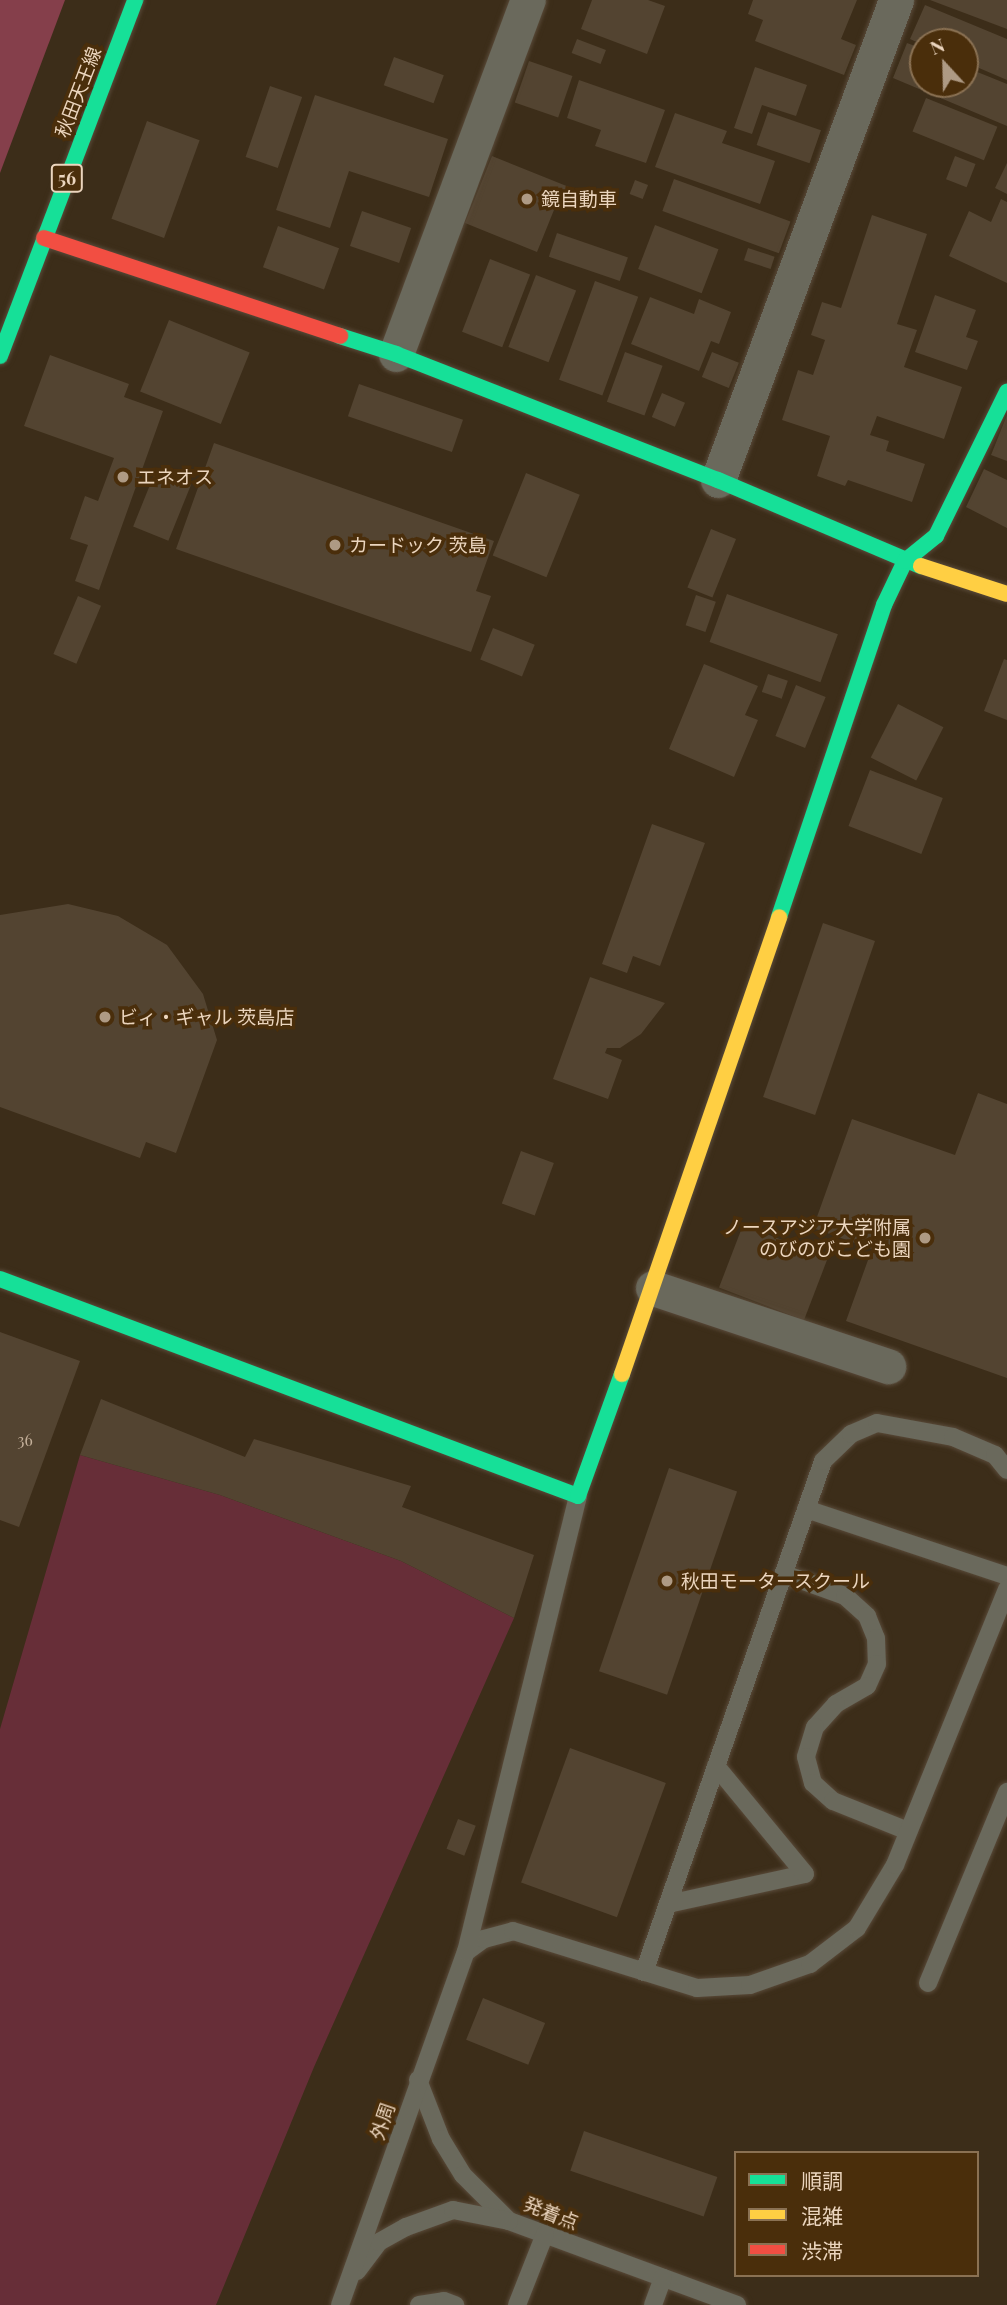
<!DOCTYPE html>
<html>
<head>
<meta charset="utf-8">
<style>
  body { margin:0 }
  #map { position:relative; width:1007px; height:2305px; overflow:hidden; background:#3c2d19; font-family:"Playfair Display","Noto Sans JP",serif }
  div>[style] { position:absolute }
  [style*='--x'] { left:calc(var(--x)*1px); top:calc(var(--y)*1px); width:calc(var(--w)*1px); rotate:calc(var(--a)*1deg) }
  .green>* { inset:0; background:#672e38 }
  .forest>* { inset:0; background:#853f4b }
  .building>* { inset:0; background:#534431; transform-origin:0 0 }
  .roads { filter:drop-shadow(0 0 2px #594a39) drop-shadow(0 0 2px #594a39) }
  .lane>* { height:18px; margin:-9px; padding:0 9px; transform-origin:9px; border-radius:9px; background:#6a695c }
  .street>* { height:35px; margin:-17.5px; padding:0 17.5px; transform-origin:17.5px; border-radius:17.5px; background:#6a695c }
  .fast>* { height:16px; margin:-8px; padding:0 8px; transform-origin:8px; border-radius:8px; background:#16e098 }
  .slow>* { height:16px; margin:-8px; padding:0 8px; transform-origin:8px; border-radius:8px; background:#ffcf43 }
  .jam>* { height:16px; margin:-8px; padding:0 8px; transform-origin:8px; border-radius:8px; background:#f24e42 }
  .dots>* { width:19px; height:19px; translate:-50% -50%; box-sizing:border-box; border:4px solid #4a2e0b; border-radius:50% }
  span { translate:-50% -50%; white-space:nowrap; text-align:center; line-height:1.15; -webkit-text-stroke:7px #4a2e0b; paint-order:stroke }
  .number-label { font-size:16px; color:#c5b19b }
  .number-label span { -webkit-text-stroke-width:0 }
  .shield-label span { padding:2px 5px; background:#4a2e0b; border:2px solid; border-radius:5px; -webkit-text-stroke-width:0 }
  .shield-label { font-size:18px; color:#ebd5be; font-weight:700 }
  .street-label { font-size:19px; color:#ebd5be }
  .poi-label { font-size:19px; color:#ebd5be }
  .left { translate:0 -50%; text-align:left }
  .right { translate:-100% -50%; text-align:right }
  .legend { position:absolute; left:734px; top:2151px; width:245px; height:126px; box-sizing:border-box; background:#4a2e0b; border:2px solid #8a7153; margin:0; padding:9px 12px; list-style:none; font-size:21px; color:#ebd5be }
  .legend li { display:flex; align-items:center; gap:14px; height:35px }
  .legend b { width:35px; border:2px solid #8a7153 }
  .north { position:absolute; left:909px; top:28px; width:70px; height:70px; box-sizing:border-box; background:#4a2e0b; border:2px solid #8a7153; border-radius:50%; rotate:338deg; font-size:19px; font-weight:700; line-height:28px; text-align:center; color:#ebd5be }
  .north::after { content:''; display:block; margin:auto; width:24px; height:32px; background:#ae9a84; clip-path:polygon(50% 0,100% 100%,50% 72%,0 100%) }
</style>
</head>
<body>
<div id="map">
  <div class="green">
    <i style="clip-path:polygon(80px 1455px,220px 1495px,401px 1561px,514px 1618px,314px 2067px,216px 2305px,0 2305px,0 1729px)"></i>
  </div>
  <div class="forest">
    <i style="clip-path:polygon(0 0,65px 0,0 173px)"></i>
  </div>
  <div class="building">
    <i style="clip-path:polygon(592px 0,648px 0,665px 6px,647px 54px,581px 29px)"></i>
    <i style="clip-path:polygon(753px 0,857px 0,841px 39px,856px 45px,844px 75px,755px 41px,763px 20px,748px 14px)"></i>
    <i style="clip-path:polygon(930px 0,1007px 0,1007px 29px)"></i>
    <i style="clip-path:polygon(925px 5px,1007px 39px,1007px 80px,965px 62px,965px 42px,923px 42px,923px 45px,910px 39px)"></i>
    <i style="left:577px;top:39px;width:31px;height:15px;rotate:21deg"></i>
    <i style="clip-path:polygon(907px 43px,923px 49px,923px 84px,965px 84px,965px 67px,1007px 84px,1007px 126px,893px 78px)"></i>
    <i style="left:394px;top:57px;width:53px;height:30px;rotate:20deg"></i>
    <i style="left:529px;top:61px;width:46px;height:44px;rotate:19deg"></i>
    <i style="clip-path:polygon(755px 67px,807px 85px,796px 116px,762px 105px,752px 134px,734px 128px)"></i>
    <i style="clip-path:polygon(579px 80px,665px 110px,646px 163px,595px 146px,601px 130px,567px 118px)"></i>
    <i style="left:270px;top:86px;width:34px;height:75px;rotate:19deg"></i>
    <i style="clip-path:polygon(315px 95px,448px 139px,429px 197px,349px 171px,330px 228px,276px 210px)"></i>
    <i style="left:926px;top:98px;width:77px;height:36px;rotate:22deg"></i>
    <i style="left:768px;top:112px;width:56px;height:35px;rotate:19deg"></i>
    <i style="clip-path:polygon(675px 113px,727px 131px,722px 143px,775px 161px,760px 204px,655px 167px)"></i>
    <i style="left:147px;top:121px;width:56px;height:104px;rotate:20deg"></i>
    <i style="clip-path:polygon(492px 156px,574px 189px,565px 209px,556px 205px,537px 252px,465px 223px)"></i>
    <i style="left:955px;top:156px;width:22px;height:25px;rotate:21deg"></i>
    <i style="clip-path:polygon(1007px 163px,1007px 194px,995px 188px)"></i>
    <i style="left:674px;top:179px;width:124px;height:34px;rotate:20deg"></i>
    <i style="left:635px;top:180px;width:14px;height:15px;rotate:21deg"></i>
    <i style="clip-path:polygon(1001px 199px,1007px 202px,1007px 283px,949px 256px,969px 211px,991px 222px)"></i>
    <i style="left:362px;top:211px;width:52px;height:37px;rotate:19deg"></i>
    <i style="clip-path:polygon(872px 215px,927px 234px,897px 324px,917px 330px,904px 367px,962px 387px,944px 439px,877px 416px,870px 435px,889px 441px,886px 451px,925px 464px,912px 502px,848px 480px,845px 486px,817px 476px,830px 436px,782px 420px,798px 370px,813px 375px,825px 340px,811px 335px,822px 302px,841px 308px)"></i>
    <i style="left:655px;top:225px;width:68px;height:47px;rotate:21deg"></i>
    <i style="left:278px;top:226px;width:65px;height:44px;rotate:20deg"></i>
    <i style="left:557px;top:233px;width:75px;height:25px;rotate:19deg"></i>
    <i style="left:748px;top:248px;width:28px;height:13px;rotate:18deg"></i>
    <i style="left:490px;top:259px;width:43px;height:78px;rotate:21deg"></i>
    <i style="left:536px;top:275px;width:43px;height:77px;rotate:21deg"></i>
    <i style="left:595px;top:281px;width:46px;height:105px;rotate:20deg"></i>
    <i style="clip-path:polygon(935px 295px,976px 310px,966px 337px,978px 341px,967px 370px,915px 352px)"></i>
    <i style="clip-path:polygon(650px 297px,694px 314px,699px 299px,731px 312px,719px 344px,711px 341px,699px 371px,631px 344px)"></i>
    <i style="left:169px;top:320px;width:87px;height:77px;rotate:22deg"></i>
    <i style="left:625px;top:352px;width:40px;height:53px;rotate:20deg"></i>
    <i style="left:712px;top:352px;width:29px;height:27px;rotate:22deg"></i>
    <i style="clip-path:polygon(50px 355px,129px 384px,124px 397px,163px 411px,99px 590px,75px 581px,88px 545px,70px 539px,85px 496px,98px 501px,114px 458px,24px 426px)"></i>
    <i style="left:359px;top:384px;width:110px;height:34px;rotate:19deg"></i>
    <i style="left:662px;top:393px;width:25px;height:26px;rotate:23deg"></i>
    <i style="clip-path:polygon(1007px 415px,1007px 461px,991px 455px)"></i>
    <i style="clip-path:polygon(214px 443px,494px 541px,476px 591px,491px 596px,471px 652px,176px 549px)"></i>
    <i style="clip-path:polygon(984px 469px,1007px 480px,1007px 528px,966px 507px)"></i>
    <i style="left:156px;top:470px;width:38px;height:61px;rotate:22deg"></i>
    <i style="left:526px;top:473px;width:58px;height:89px;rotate:22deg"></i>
    <i style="left:711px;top:529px;width:27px;height:63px;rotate:22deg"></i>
    <i style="left:727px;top:594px;width:118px;height:51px;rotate:20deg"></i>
    <i style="left:696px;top:595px;width:21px;height:32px;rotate:19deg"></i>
    <i style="left:78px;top:596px;width:25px;height:63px;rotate:23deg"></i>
    <i style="left:493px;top:628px;width:45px;height:34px;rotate:22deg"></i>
    <i style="clip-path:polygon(1004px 659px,1007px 660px,1007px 720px,984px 711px)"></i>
    <i style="clip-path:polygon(704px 664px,758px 686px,745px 715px,758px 720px,734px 777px,669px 749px)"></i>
    <i style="left:768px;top:674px;width:21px;height:19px;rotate:19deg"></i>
    <i style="left:796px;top:685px;width:32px;height:55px;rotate:22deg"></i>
    <i style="left:898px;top:704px;width:51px;height:60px;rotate:27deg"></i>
    <i style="left:870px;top:770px;width:78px;height:60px;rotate:21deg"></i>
    <i style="clip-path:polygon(652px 824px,705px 843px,660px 966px,633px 956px,627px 973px,602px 964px)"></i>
    <i style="clip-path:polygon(68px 904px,118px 916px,167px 945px,203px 994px,217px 1040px,176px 1153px,146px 1142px,140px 1158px,0 1107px,0 915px)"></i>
    <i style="left:823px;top:923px;width:55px;height:184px;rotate:19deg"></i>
    <i style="clip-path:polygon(590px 977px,665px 1003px,641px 1034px,620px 1048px,607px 1048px,605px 1053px,622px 1060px,608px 1099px,553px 1079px)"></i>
    <i style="clip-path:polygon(978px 1093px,1007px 1104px,1007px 1378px,846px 1321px,872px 1249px,813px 1228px,852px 1119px,955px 1155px)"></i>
    <i style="left:521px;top:1151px;width:35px;height:56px;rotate:20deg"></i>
    <i style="left:743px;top:1225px;width:91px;height:67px;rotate:21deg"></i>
    <i style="clip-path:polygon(0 1332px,80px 1361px,19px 1527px,0 1520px)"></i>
    <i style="clip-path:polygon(101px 1399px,245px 1457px,254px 1439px,411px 1486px,402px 1507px,534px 1555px,514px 1618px,401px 1561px,220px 1495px,80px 1455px)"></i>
    <i style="left:669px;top:1468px;width:72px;height:215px;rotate:19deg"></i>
    <i style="left:570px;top:1748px;width:102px;height:143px;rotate:20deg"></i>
    <i style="left:458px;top:1819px;width:19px;height:32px;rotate:21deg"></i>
    <i style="left:483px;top:1998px;width:67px;height:45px;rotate:22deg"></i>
    <i style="left:584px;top:2131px;width:141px;height:42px;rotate:19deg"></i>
  </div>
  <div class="roads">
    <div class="lane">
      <i style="--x:806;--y:1509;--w:212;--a:18.4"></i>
      <i style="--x:784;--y:1574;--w:65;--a:19.8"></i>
      <i style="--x:845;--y:1596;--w:30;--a:42"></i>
      <i style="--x:867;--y:1616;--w:24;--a:68"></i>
      <i style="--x:876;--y:1638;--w:26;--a:88"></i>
      <i style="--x:877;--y:1664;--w:24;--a:114"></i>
      <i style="--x:867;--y:1686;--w:36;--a:150"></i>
      <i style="--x:836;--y:1704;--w:31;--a:132"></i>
      <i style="--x:815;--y:1727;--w:31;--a:107"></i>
      <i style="--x:806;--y:1757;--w:27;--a:75"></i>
      <i style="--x:813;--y:1783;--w:27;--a:42"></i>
      <i style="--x:833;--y:1801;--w:81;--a:21.8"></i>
      <i style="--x:668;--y:1904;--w:140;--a:-12.4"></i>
      <i style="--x:805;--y:1874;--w:140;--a:-129.5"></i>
      <i style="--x:466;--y:1952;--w:22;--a:-36"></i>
      <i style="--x:484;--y:1939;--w:30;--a:-15"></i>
      <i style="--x:513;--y:1931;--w:193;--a:17.2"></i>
      <i style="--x:697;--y:1988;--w:53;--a:-3.2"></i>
      <i style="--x:750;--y:1985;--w:64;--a:-19.3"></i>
      <i style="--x:810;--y:1964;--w:59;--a:-37.5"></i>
      <i style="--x:857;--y:1928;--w:74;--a:-58.9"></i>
      <i style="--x:895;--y:1865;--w:298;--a:-67.9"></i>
      <i style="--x:644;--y:1972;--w:541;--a:-70.69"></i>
      <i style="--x:823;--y:1461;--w:39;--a:-44"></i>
      <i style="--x:851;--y:1434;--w:28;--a:-23"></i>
      <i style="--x:877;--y:1423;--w:77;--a:10.4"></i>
      <i style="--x:953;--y:1437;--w:46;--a:23.2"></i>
      <i style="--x:995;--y:1455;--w:19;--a:51"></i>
      <i style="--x:928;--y:1983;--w:207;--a:-67.5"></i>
      <i style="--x:418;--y:2080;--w:63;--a:68.7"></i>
      <i style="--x:441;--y:2139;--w:42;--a:58.6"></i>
      <i style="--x:463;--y:2175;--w:65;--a:45"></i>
      <i style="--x:509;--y:2221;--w:243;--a:20.2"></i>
      <i style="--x:357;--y:2271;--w:36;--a:-53"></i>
      <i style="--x:379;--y:2242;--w:31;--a:-29"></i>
      <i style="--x:406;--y:2227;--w:50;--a:-19.9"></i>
      <i style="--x:453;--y:2210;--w:57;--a:11.1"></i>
      <i style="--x:340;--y:2305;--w:375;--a:-70.4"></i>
      <i style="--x:466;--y:1952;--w:470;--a:-76.2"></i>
      <i style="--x:419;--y:2305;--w:25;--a:-9"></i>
      <i style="--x:444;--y:2301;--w:12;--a:20"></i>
      <i style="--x:517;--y:2305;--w:76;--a:-68.5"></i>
      <i style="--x:653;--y:2305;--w:29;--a:-70"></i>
    </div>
    <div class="street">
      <i style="--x:396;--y:354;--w:378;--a:-69.6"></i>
      <i style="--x:718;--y:480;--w:512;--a:-69.65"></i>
      <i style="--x:653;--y:1288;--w:248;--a:18.4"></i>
    </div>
    <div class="fast">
      <i style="--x:340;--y:336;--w:59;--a:17.8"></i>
      <i style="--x:396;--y:354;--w:346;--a:21.4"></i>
      <i style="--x:718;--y:480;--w:220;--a:23"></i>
      <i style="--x:0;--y:356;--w:381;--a:-69.2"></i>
      <i style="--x:779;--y:917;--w:329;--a:-71.4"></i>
      <i style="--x:884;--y:605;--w:49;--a:-64.5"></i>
      <i style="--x:905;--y:561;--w:40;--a:-39"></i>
      <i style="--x:936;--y:536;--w:161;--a:-63.8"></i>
      <i style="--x:0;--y:1279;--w:617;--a:20.58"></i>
      <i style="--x:578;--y:1496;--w:130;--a:-70.2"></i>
    </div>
    <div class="slow">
      <i style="--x:921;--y:566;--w:90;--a:18"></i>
      <i style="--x:622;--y:1374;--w:483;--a:-71"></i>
    </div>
    <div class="jam">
      <i style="--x:44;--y:238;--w:312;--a:18.3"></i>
    </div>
  </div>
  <div class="dots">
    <i style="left:527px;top:199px;background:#ae9a84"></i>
    <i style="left:123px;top:477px;background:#ae9a84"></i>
    <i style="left:335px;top:545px;background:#ae9a84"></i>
    <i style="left:105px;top:1017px;background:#ae9a84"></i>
    <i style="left:925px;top:1238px;background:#ae9a84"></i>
    <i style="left:667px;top:1581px;background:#ae9a84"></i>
  </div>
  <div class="number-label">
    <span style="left:25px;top:1440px">36</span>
  </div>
  <div class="shield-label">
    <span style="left:67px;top:178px">56</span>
  </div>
  <div class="street-label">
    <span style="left:78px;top:92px;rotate:-69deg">秋田天王線</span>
    <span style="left:382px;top:2121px;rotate:-71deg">外周</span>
    <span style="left:551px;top:2213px;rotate:21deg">発着点</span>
  </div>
  <div class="poi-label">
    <span class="left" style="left:541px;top:199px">鏡自動車</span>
    <span class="left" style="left:137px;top:477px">エネオス</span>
    <span class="left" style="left:349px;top:545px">カードック 茨島</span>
    <span class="left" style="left:119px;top:1017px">ビィ・ギャル 茨島店</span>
    <span class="right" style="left:911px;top:1238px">ノースアジア大学附属<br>のびのびこども園</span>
    <span class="left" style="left:681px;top:1581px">秋田モータースクール</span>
  </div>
  <ul class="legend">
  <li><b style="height:9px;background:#16e098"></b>順調</li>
  <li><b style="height:9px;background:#ffcf43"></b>混雑</li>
  <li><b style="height:9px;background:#f24e42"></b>渋滞</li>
  </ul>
  <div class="north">N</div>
</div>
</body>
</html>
